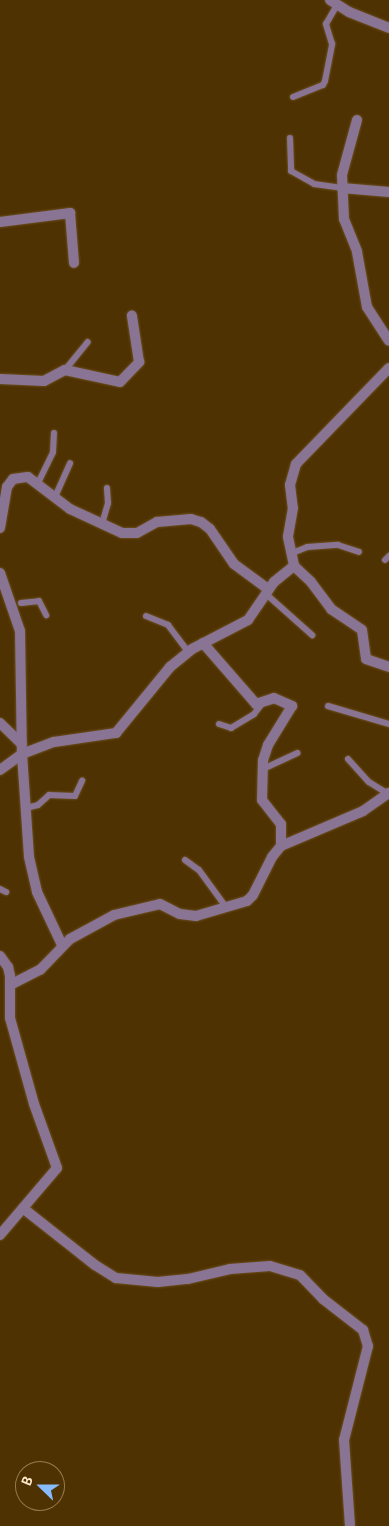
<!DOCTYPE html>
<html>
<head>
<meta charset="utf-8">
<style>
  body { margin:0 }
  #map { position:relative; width:389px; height:1526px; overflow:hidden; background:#4f3201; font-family:"PT Sans",sans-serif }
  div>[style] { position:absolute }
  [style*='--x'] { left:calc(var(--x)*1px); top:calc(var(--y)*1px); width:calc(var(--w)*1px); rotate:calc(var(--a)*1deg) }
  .roads { filter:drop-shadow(0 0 1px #6b4f21) drop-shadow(0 0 1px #6b4f21) }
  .lane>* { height:6px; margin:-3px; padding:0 3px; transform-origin:3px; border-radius:3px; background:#897494 }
  .street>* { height:10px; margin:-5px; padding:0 5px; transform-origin:5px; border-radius:5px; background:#897494 }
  span { translate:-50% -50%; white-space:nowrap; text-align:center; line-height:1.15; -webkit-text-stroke:4px #4f3201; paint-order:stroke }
  .north { position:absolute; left:15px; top:1461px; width:50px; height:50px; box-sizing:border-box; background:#4f3201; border:1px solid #957b52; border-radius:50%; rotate:292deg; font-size:14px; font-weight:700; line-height:20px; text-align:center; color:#fee8cb }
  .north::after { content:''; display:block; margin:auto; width:18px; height:22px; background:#87bbfb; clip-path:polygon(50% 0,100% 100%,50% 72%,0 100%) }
</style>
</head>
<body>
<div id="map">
  <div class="roads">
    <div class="lane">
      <i style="--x:293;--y:97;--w:32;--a:-22"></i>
      <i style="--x:323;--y:85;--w:4;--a:-63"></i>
      <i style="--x:325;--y:81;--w:38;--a:-79"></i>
      <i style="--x:332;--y:44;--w:21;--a:-107"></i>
      <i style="--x:326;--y:24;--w:22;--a:-60"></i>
      <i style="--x:290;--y:138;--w:33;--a:88"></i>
      <i style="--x:291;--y:171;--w:26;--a:29"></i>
      <i style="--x:314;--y:184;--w:28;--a:8"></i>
      <i style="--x:65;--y:370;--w:36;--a:-51"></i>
      <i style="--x:38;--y:483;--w:34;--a:-64"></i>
      <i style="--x:53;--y:452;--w:19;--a:-87"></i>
      <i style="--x:55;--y:497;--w:37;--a:-66"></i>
      <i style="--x:102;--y:524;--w:22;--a:-74"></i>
      <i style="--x:108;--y:503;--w:15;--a:-94"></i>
      <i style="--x:290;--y:554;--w:18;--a:-22"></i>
      <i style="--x:307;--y:547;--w:31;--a:-4"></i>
      <i style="--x:338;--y:545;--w:22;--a:18"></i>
      <i style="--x:385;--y:560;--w:6;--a:-45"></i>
      <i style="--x:266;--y:594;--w:62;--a:41.7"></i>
      <i style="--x:21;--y:603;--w:18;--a:-6"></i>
      <i style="--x:39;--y:601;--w:16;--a:63"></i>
      <i style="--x:146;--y:616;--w:24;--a:22"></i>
      <i style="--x:168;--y:625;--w:34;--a:53"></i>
      <i style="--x:328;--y:706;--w:64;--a:16.4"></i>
      <i style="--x:219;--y:724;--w:13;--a:18"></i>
      <i style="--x:231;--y:728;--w:27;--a:-31"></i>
      <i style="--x:254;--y:714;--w:11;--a:-52"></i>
      <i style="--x:348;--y:759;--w:31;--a:48"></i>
      <i style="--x:369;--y:782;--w:22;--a:32"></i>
      <i style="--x:263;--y:769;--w:38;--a:-25"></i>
      <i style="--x:26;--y:808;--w:12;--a:-14"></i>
      <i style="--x:38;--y:805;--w:15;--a:-42"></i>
      <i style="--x:49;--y:795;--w:26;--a:2"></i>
      <i style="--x:75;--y:796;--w:17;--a:-65"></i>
      <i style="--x:185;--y:860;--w:17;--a:36"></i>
      <i style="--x:199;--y:870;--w:46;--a:53.9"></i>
      <i style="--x:0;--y:889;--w:7;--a:27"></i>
    </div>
    <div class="street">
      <i style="--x:330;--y:0;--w:22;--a:32"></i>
      <i style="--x:349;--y:12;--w:43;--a:21.8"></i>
      <i style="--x:357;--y:120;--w:57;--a:105.3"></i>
      <i style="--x:342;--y:175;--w:44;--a:87.4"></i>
      <i style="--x:344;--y:219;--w:35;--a:68"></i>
      <i style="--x:357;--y:252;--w:56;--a:79.7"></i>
      <i style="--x:367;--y:307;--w:40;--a:57.1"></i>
      <i style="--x:342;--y:188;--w:47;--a:4.9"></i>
      <i style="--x:0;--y:222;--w:71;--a:-7.3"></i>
      <i style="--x:70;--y:213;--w:50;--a:85.4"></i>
      <i style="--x:389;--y:368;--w:134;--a:134.1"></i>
      <i style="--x:296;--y:464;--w:22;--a:106"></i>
      <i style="--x:290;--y:485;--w:23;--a:83"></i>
      <i style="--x:293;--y:508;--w:29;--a:100"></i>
      <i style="--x:288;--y:537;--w:30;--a:78"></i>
      <i style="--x:294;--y:566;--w:23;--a:43"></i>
      <i style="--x:311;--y:582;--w:34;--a:53"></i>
      <i style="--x:331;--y:609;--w:37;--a:34"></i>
      <i style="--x:362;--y:630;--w:29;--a:82"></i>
      <i style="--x:366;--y:659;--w:24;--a:19"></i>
      <i style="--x:0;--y:379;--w:44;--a:2.6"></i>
      <i style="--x:44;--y:381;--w:24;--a:-28"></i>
      <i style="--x:65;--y:370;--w:56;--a:12.3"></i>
      <i style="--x:120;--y:382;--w:28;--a:-46"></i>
      <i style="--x:139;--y:362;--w:47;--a:-98.7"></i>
      <i style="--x:0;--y:528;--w:42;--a:-80.3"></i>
      <i style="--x:7;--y:487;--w:10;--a:-53"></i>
      <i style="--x:13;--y:479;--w:15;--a:-8"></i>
      <i style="--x:28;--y:477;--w:53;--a:37.3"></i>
      <i style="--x:70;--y:509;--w:57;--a:24.8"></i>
      <i style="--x:122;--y:533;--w:15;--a:0"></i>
      <i style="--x:137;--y:533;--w:23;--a:-29"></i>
      <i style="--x:157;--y:522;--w:34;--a:-5"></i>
      <i style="--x:191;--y:519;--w:10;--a:17"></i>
      <i style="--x:201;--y:522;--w:11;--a:38"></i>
      <i style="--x:210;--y:529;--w:42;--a:55.6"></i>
      <i style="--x:234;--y:564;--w:42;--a:36.3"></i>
      <i style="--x:0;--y:573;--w:61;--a:71"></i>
      <i style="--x:20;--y:631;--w:123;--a:89.1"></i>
      <i style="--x:22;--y:754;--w:103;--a:86.1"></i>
      <i style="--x:29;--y:857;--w:36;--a:77"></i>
      <i style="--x:37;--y:892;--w:59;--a:64.7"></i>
      <i style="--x:203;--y:643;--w:81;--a:49"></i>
      <i style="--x:256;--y:704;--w:19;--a:-18"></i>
      <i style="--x:274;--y:698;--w:20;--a:24"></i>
      <i style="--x:292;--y:706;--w:46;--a:121.6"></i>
      <i style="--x:268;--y:745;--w:16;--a:108"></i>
      <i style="--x:263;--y:760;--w:40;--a:91.4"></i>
      <i style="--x:262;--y:800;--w:31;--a:52"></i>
      <i style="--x:281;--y:824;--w:22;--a:90"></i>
      <i style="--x:0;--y:723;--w:30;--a:44"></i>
      <i style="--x:0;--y:770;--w:27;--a:-36"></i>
      <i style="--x:22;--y:754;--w:34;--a:-21"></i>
      <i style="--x:54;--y:742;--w:63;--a:-8.3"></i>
      <i style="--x:116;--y:733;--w:85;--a:-50.7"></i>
      <i style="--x:170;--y:667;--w:28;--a:-39"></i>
      <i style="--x:192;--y:649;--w:63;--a:-27.4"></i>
      <i style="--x:248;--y:620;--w:46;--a:-55.6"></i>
      <i style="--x:274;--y:582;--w:26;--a:-39"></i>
      <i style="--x:0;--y:956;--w:14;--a:54"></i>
      <i style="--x:8;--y:967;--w:9;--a:77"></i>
      <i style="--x:10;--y:976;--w:42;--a:90"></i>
      <i style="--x:10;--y:1018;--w:89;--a:74.4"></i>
      <i style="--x:34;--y:1104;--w:68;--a:70.2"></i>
      <i style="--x:57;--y:1168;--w:88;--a:130.4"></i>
      <i style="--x:10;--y:985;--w:34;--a:-27"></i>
      <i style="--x:40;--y:970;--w:43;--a:-45.9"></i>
      <i style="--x:70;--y:939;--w:50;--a:-28.6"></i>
      <i style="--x:114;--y:915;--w:47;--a:-13.4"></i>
      <i style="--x:160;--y:904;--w:22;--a:27"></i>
      <i style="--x:180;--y:914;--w:16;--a:7"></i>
      <i style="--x:196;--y:916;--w:53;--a:-16.4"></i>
      <i style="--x:247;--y:901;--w:8;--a:-45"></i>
      <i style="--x:253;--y:895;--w:42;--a:-63.4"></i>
      <i style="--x:272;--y:857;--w:14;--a:-51"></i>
      <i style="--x:281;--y:846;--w:89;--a:-23.1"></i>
      <i style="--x:363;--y:811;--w:32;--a:-35"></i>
      <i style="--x:24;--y:1209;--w:90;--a:38.3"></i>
      <i style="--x:95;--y:1265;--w:25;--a:32"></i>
      <i style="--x:116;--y:1278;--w:42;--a:5.4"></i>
      <i style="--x:158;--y:1282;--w:30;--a:-6"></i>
      <i style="--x:188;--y:1279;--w:43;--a:-13.4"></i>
      <i style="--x:230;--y:1269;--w:40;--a:-4.3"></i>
      <i style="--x:270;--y:1266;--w:31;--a:17"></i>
      <i style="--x:300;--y:1275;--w:33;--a:46"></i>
      <i style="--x:323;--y:1299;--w:51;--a:37.8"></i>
      <i style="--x:363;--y:1330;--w:17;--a:73"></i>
      <i style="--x:368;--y:1346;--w:97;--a:104.3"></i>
      <i style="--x:344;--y:1440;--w:86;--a:86"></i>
    </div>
  </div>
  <div class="north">B</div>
</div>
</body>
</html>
